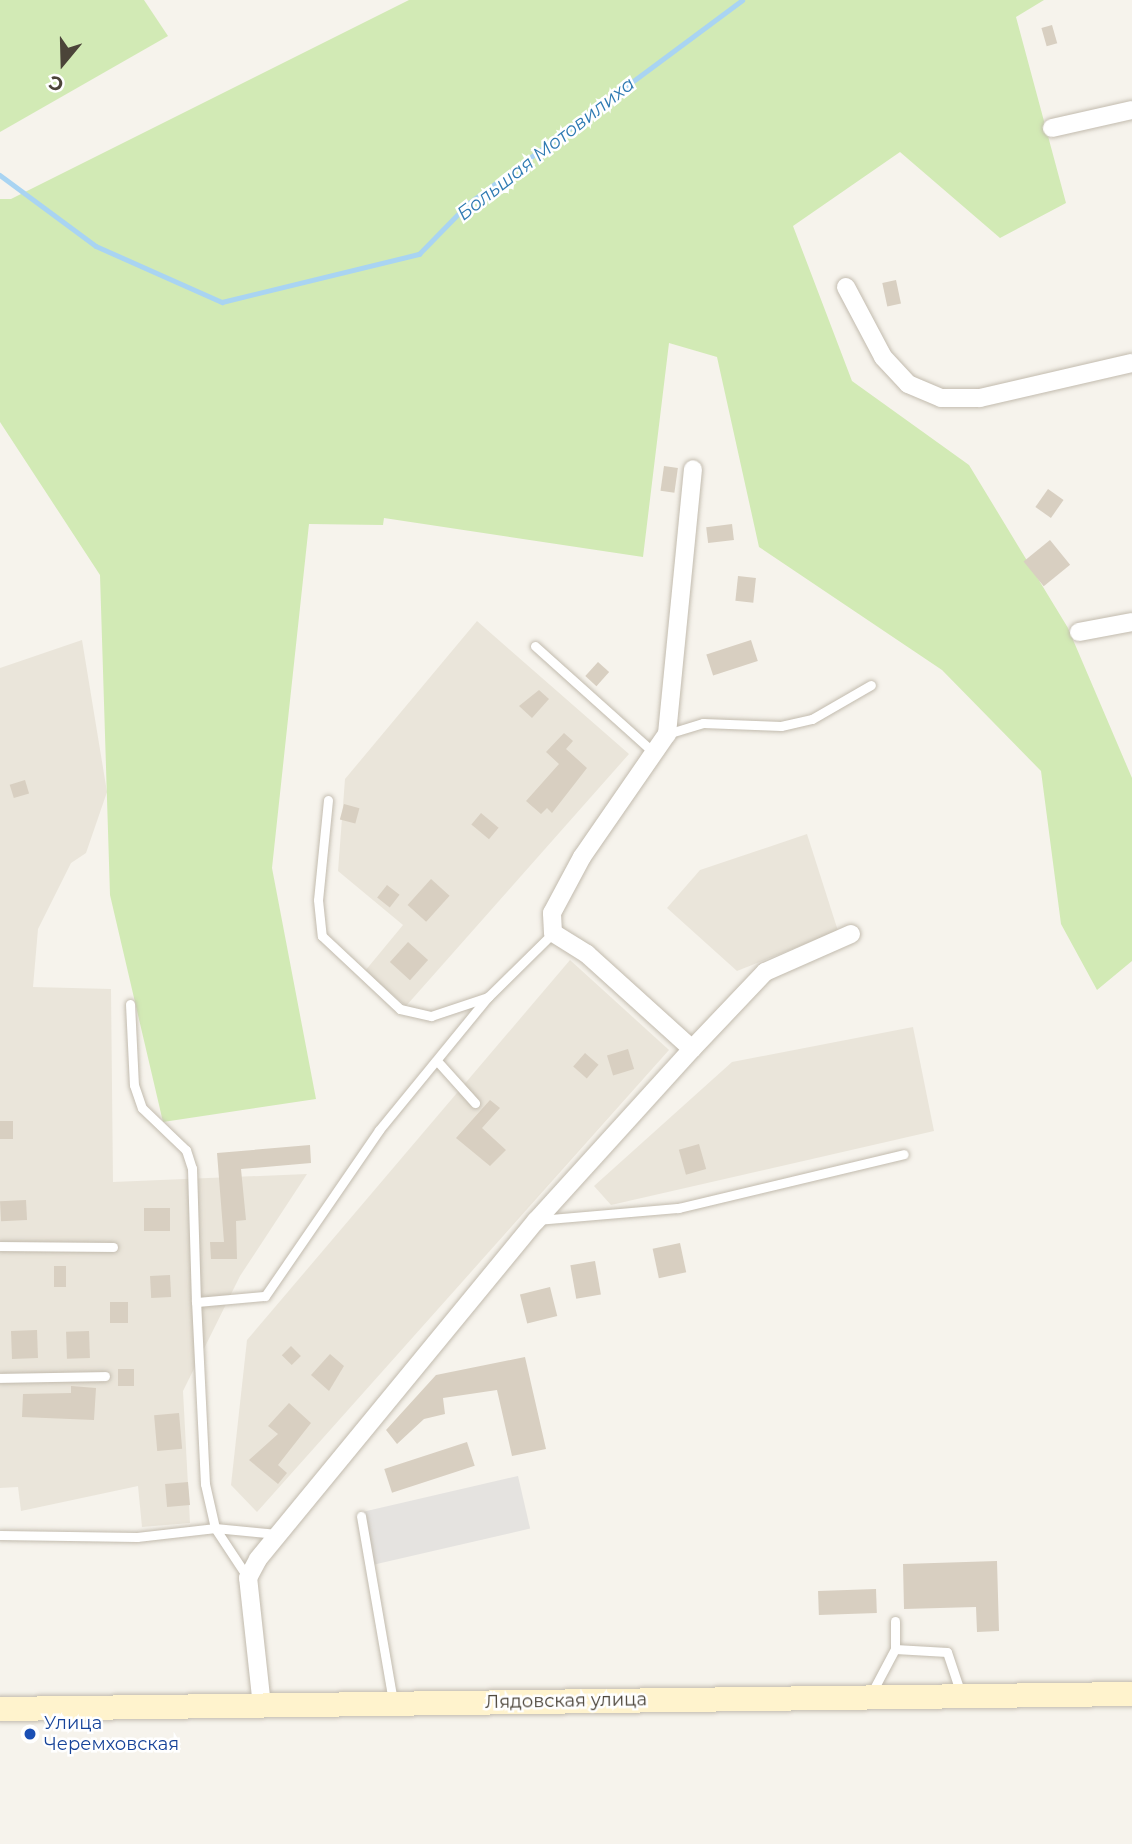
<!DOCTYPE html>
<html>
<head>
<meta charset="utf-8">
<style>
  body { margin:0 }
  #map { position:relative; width:1132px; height:1844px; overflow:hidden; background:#f6f3ec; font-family:Montserrat,sans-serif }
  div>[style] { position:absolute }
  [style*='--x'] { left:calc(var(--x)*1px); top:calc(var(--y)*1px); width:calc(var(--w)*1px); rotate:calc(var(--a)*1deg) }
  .residential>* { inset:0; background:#eae5da }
  .green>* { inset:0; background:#d2eab5 }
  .parking>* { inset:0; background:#e5e3e0; transform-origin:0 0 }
  .stream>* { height:4.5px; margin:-2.25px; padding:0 2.25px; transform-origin:2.25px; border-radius:2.25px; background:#a9d4f2 }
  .building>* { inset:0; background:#d8cfc1; transform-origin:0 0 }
  .roads { filter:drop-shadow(0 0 2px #c2bbae) drop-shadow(0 0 2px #c2bbae) }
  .service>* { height:9px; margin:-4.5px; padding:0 4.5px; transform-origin:4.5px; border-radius:4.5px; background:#fff }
  .minor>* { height:18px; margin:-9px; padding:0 9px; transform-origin:9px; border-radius:9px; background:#fff }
  .secondary>* { height:24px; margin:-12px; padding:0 12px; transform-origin:12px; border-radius:12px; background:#fff3cd }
  .dots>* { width:19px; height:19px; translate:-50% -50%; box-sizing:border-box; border:4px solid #fff; border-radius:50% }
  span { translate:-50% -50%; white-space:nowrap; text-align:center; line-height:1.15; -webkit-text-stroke:5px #fff; paint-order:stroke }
  .street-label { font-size:18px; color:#4b4439 }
  .transit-label { font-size:18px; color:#164399 }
  .left { translate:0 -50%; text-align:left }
  .water-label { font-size:19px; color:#2e7ab2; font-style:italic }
  .north { position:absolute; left:28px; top:28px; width:70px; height:70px; -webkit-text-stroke:5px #fff; paint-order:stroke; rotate:199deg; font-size:19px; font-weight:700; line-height:28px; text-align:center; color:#4b4439 }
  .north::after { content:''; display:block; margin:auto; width:24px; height:32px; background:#4b4439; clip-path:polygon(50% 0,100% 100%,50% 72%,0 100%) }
</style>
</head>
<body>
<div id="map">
  <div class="residential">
    <i style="clip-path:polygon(477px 621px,629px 754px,406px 1006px,365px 971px,403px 925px,338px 871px,345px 779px)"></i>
    <i style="clip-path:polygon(82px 640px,107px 792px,86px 853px,71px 863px,38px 929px,33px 987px,111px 989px,113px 1182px,307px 1174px,240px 1276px,183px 1391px,190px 1523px,142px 1527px,138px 1486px,21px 1511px,18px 1487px,0 1488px,0 668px)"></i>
    <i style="clip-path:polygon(807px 834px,838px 931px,737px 971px,667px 908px,700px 870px)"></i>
    <i style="clip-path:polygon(570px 960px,669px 1050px,257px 1512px,231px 1485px,247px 1340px)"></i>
    <i style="clip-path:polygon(913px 1027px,934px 1131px,611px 1205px,594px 1186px,732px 1062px)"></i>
  </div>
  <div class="green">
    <i style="clip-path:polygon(0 0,144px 0,168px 36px,0 132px)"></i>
    <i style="clip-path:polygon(409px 0,1044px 0,1016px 17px,1066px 203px,1000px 238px,900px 152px,793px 226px,852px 381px,969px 465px,1068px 628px,1132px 778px,1132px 961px,1097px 990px,1061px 924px,1041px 771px,942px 670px,759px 547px,717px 357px,669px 343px,643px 557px,384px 518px,383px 525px,309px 524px,272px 868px,316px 1099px,163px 1122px,110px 895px,100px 575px,0 422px,0 199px,11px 199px)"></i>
  </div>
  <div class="parking">
    <i style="left:518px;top:1476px;width:54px;height:162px;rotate:77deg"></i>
  </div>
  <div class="stream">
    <i style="--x:0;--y:175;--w:119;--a:36.5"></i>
    <i style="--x:96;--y:246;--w:138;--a:24"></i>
    <i style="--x:222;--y:302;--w:203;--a:-13.7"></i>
    <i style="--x:419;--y:254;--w:71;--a:-45.6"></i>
    <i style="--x:469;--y:203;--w:340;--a:-36.6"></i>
  </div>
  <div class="building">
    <i style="left:1052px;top:25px;width:19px;height:11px;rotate:74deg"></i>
    <i style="left:896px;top:280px;width:24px;height:14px;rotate:78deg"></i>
    <i style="left:664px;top:466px;width:14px;height:25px;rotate:8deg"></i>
    <i style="left:1048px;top:489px;width:19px;height:22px;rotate:35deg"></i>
    <i style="left:732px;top:524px;width:16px;height:26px;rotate:83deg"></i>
    <i style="left:1050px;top:540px;width:32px;height:34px;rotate:51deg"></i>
    <i style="left:738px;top:576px;width:18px;height:25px;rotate:6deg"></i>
    <i style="left:751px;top:640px;width:22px;height:47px;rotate:72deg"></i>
    <i style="left:598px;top:662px;width:15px;height:19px;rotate:42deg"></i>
    <i style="clip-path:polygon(539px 690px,549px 699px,532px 718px,519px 706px)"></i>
    <i style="clip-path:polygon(564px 733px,573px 741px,566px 749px,587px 768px,552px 813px,547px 808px,541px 814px,526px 801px,559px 764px,546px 752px)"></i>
    <i style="left:25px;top:780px;width:14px;height:16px;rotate:73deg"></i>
    <i style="left:344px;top:804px;width:16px;height:16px;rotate:15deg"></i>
    <i style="left:481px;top:813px;width:23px;height:15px;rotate:40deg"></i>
    <i style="left:431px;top:879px;width:25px;height:35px;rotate:42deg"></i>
    <i style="left:387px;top:885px;width:16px;height:16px;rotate:38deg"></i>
    <i style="left:408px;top:942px;width:27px;height:27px;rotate:42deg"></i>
    <i style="left:628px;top:1049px;width:21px;height:22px;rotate:73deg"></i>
    <i style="left:585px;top:1053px;width:18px;height:18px;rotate:41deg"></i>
    <i style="clip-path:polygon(490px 1100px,500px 1108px,482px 1128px,506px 1150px,490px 1166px,456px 1138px)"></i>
    <i style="left:0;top:1121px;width:13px;height:18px"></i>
    <i style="left:699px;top:1144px;width:26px;height:21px;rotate:74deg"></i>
    <i style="clip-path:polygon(310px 1145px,311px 1163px,241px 1169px,246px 1220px,236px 1221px,237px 1259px,211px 1259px,210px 1242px,224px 1242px,217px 1153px)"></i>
    <i style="left:26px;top:1200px;width:20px;height:26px;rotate:87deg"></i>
    <i style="left:170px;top:1208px;width:23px;height:26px;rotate:90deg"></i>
    <i style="left:680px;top:1243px;width:30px;height:28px;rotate:78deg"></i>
    <i style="left:595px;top:1261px;width:34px;height:25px;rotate:80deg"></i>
    <i style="left:54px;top:1266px;width:12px;height:21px"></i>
    <i style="left:170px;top:1275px;width:22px;height:20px;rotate:87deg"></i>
    <i style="left:550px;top:1287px;width:30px;height:31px;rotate:76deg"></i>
    <i style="left:110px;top:1302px;width:18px;height:21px"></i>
    <i style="left:37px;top:1330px;width:28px;height:26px;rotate:88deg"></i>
    <i style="left:89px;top:1331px;width:27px;height:23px;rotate:88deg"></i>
    <i style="left:291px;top:1346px;width:14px;height:13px;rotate:45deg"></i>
    <i style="clip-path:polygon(330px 1354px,344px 1366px,329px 1391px,311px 1375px)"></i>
    <i style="clip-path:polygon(525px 1357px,546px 1449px,512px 1456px,497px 1390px,443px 1398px,445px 1414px,424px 1419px,397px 1444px,386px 1430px,436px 1375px)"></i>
    <i style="left:118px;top:1369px;width:16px;height:17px"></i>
    <i style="clip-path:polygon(71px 1386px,96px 1388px,94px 1420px,22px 1417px,23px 1394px,71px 1393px)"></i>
    <i style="clip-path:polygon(289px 1403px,311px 1423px,278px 1465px,287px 1473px,278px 1484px,249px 1460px,278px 1434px,268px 1426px)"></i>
    <i style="left:179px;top:1413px;width:36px;height:25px;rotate:85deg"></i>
    <i style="left:467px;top:1442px;width:25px;height:87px;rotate:72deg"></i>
    <i style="left:188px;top:1482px;width:23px;height:23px;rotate:85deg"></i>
    <i style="clip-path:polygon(997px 1561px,999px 1631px,977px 1632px,976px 1607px,904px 1609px,903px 1564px)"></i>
    <i style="left:876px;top:1589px;width:24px;height:58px;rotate:88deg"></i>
  </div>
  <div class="roads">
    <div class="service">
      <i style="--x:535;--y:646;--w:157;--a:41.9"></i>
      <i style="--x:667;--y:734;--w:38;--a:-17"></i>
      <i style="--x:703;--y:723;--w:78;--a:2.2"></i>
      <i style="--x:781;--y:726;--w:32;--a:-13"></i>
      <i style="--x:812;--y:719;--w:68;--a:-30"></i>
      <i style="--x:328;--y:800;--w:100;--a:95.7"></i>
      <i style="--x:318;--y:900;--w:36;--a:84"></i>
      <i style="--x:322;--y:936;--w:107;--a:43.1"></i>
      <i style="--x:400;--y:1009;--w:32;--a:13"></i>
      <i style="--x:431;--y:1016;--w:60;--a:-18.4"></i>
      <i style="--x:488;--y:997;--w:91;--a:-44.6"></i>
      <i style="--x:130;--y:1004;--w:81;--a:87.2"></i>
      <i style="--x:134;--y:1085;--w:24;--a:71"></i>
      <i style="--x:142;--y:1108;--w:61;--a:43.7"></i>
      <i style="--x:186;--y:1150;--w:19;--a:72"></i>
      <i style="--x:192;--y:1168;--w:134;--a:88.3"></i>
      <i style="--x:439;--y:1063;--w:54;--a:48"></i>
      <i style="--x:538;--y:1220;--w:141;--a:-4.9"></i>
      <i style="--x:678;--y:1208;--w:232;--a:-13.4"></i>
      <i style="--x:0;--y:1246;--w:113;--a:0.5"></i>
      <i style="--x:0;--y:1378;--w:105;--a:-1.1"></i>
      <i style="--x:361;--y:1516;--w:189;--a:80.2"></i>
      <i style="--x:0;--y:1535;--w:137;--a:0.8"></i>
      <i style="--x:137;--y:1537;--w:79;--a:-6.6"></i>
      <i style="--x:215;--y:1528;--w:62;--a:5.5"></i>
      <i style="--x:248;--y:1578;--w:60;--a:-123.4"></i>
      <i style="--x:215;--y:1528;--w:45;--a:-102.8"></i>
      <i style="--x:205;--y:1484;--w:182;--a:-92.8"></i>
      <i style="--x:196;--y:1302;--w:69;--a:-5"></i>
      <i style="--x:265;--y:1296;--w:201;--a:-55.5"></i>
      <i style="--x:379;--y:1130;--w:172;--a:-50.7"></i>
      <i style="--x:895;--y:1621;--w:28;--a:90"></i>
      <i style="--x:870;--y:1696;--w:53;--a:-62"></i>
      <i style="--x:895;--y:1649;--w:52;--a:3.3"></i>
      <i style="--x:947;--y:1652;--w:44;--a:71.6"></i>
    </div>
    <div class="minor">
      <i style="--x:1052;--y:128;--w:82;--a:-12.7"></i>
      <i style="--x:846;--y:287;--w:79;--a:62.1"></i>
      <i style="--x:883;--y:357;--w:37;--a:47"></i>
      <i style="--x:908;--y:384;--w:36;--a:23"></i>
      <i style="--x:941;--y:398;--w:39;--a:0"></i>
      <i style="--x:980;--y:398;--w:156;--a:-13"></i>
      <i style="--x:1079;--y:632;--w:54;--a:-10.7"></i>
      <i style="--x:692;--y:1049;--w:142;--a:-137.9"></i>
      <i style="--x:587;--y:954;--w:40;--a:-148"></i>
      <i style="--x:553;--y:933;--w:20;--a:-93"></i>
      <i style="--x:552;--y:913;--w:64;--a:-61.8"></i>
      <i style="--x:582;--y:857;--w:150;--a:-55.4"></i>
      <i style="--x:667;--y:734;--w:266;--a:-84.4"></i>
      <i style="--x:262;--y:1706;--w:129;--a:-96.2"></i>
      <i style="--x:248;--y:1578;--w:21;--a:-62"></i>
      <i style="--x:258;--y:1559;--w:438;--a:-50.6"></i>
      <i style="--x:536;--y:1221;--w:232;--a:-47.8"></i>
      <i style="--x:692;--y:1049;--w:106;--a:-46.5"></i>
      <i style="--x:765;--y:972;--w:94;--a:-23.8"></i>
    </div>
    <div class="secondary">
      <i style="--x:0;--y:1709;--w:1132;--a:-0.76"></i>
    </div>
  </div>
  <div class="dots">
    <i style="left:30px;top:1734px;background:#1a4fb4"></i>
  </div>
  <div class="street-label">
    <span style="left:566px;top:1701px;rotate:-1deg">Лядовская улица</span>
  </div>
  <div class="transit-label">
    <span class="left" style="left:44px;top:1734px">Улица<br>Черемховская</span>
  </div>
  <div class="water-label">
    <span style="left:546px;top:149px;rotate:-38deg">Большая Мотовилиха</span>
  </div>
  <div class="north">С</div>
</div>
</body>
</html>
